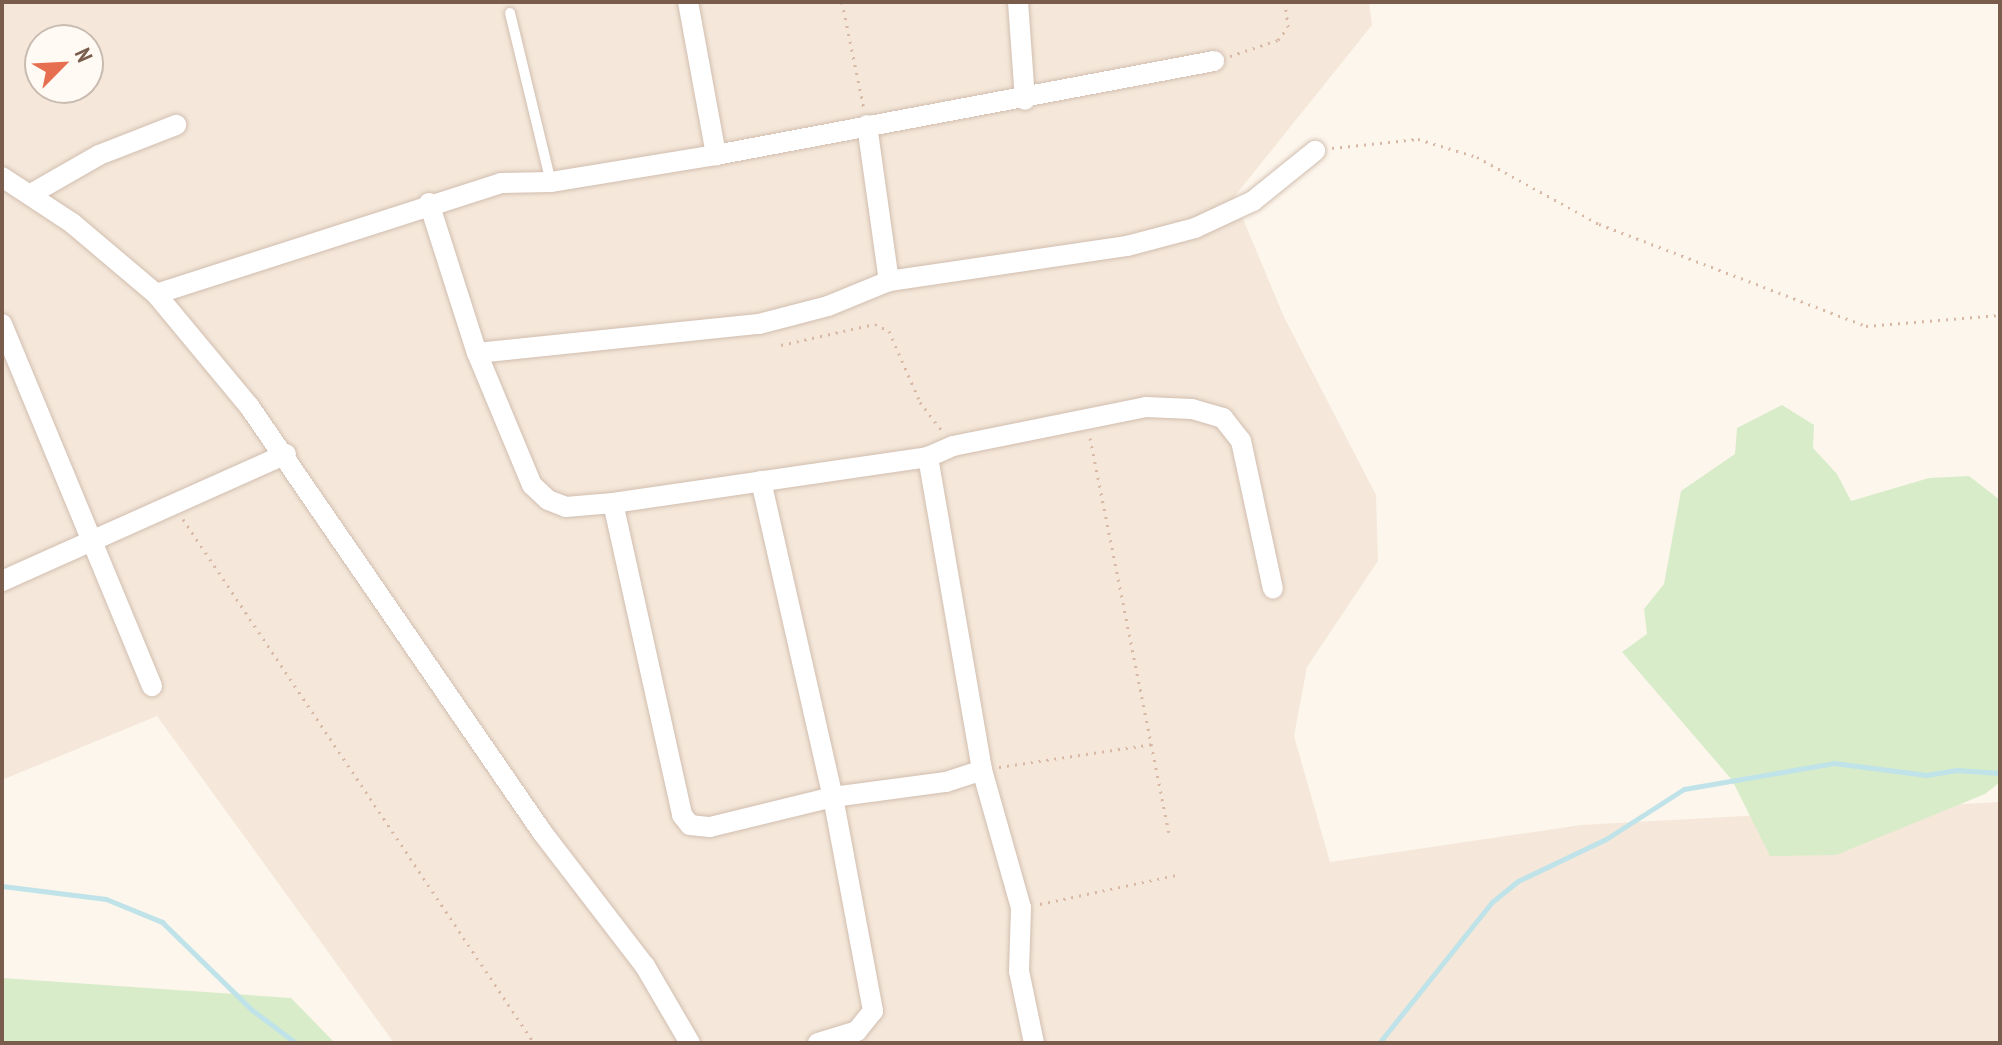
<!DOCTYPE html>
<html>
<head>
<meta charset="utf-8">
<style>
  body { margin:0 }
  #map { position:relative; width:2002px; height:1045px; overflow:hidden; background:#fdf6ec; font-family:"PT Sans Narrow",sans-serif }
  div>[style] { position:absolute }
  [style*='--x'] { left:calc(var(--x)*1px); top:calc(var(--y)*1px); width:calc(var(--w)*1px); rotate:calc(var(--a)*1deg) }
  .residential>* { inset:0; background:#f5e8da }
  .green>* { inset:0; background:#d8ecc9 }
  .stream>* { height:5px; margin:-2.5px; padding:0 2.5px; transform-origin:2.5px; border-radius:2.5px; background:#bfe3e8 }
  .path>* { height:3px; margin-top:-1.5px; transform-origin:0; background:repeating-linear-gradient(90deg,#d9b8a5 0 2px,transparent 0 8px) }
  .roads { filter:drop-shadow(0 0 2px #d1beb0) drop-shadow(0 0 2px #d1beb0) }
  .service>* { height:10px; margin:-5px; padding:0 5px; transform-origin:5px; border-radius:5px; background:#fff }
  .minor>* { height:20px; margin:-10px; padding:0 10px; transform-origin:10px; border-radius:10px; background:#fff }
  span { translate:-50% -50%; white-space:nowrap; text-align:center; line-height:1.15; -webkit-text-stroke:7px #fffaf3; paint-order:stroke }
  .frame { position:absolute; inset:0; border:4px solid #7a5c4d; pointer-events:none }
  .north { position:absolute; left:24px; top:24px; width:80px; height:80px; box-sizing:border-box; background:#fffaf3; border:2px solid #cabbb1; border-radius:50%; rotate:66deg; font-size:22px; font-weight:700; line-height:32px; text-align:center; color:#7a5c4d }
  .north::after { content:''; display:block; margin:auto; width:28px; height:36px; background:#e76f51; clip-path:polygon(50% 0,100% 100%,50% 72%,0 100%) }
</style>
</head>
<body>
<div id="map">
  <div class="residential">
    <i style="clip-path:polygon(evenodd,2px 2px,1369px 2px,1372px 25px,1234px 197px,1284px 317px,1376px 495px,1378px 561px,1307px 667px,1294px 736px,1330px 862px,1581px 825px,2000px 802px,2000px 1043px,394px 1043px,157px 716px,2px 780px,2px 2px,40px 40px,88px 40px,88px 88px,40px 88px,40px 40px)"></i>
  </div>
  <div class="green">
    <i style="clip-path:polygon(1782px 405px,1814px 425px,1813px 448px,1837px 474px,1851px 501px,1929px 478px,1969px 476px,2000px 500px,2000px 782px,1985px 794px,1836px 855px,1770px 856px,1732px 780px,1622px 652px,1647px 634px,1644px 609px,1664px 584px,1681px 491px,1735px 454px,1737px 428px)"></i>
    <i style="clip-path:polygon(2px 978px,291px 998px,335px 1043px,2px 1043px)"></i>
  </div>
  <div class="stream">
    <i style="--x:2;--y:886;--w:105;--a:7.1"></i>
    <i style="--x:106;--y:899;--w:61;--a:22.3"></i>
    <i style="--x:162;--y:922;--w:126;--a:44.4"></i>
    <i style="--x:252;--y:1010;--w:55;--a:36.9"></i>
    <i style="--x:1379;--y:1043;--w:181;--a:-51.3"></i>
    <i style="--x:1492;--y:902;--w:33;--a:-39"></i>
    <i style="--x:1518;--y:881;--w:98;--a:-25.5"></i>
    <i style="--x:1606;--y:839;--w:93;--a:-32.7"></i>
    <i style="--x:1684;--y:789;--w:152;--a:-9.8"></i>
    <i style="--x:1834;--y:763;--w:93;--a:7.4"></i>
    <i style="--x:1926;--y:775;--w:30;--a:-9"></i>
    <i style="--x:1956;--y:770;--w:44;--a:3.9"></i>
  </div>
  <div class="path">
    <i style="--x:842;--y:2;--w:109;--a:78.4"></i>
    <i style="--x:1230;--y:56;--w:51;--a:-18.4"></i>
    <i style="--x:1278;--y:40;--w:16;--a:-52"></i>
    <i style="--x:1288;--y:27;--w:25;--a:-97"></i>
    <i style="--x:1332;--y:148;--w:86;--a:-6"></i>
    <i style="--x:1418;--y:139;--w:62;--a:17"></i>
    <i style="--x:1477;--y:157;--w:139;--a:28.8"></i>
    <i style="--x:1599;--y:224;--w:286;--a:20.9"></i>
    <i style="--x:1866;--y:326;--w:134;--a:-4.7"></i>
    <i style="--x:781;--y:345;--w:96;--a:-12.6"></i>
    <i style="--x:875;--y:324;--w:16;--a:27"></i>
    <i style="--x:889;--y:331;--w:77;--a:66.4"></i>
    <i style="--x:920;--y:402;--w:35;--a:53"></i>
    <i style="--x:1090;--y:438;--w:402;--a:78.7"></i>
    <i style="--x:183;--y:519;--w:631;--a:56.18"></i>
    <i style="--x:999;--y:767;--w:156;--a:-8.5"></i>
    <i style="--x:1040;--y:904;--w:140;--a:-12"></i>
  </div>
  <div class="roads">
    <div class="service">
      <i style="--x:510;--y:13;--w:174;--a:76.4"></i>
    </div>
    <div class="minor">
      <i style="--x:688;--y:2;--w:156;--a:79.6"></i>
      <i style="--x:1018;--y:2;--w:98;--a:85.9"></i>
      <i style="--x:867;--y:125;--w:158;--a:82"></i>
      <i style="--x:2;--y:177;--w:84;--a:33.3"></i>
      <i style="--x:72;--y:223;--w:110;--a:40.2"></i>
      <i style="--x:156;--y:294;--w:146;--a:50.3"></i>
      <i style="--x:249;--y:406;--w:517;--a:55.48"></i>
      <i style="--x:542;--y:832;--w:169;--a:52.5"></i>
      <i style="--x:645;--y:966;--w:89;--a:59.7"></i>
      <i style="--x:31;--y:194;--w:78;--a:-29.8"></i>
      <i style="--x:99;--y:155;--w:83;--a:-21.3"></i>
      <i style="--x:429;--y:203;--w:157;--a:72.3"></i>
      <i style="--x:477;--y:353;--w:143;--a:67.4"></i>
      <i style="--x:532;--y:485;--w:22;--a:43"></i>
      <i style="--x:548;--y:500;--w:19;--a:21"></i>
      <i style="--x:566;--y:507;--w:47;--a:-4.9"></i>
      <i style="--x:613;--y:503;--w:318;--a:-8.3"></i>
      <i style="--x:928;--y:457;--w:27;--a:-24"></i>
      <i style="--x:953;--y:446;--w:197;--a:-11.4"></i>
      <i style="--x:1146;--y:407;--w:46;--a:2.5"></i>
      <i style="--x:1192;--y:409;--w:32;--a:16"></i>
      <i style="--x:1223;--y:418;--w:29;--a:52"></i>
      <i style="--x:1241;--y:441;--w:151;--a:77.8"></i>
      <i style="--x:156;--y:294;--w:362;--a:-17.8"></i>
      <i style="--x:501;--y:183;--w:50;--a:-1.1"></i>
      <i style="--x:551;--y:182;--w:167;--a:-9.3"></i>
      <i style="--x:716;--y:155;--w:507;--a:-10.69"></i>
      <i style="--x:2;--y:324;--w:392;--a:67.5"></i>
      <i style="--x:477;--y:353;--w:283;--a:-5.9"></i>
      <i style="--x:759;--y:324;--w:71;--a:-14.6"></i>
      <i style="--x:828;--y:306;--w:66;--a:-22.3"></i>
      <i style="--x:889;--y:281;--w:241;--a:-8.4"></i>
      <i style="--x:1127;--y:246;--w:70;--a:-14.8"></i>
      <i style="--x:1195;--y:228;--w:64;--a:-25"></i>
      <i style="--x:1253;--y:201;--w:80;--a:-38.9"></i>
      <i style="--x:928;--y:457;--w:318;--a:80.2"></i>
      <i style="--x:982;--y:770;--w:143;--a:74.2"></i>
      <i style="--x:1021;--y:908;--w:63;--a:91.8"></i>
      <i style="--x:1019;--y:971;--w:74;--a:78.2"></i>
      <i style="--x:761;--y:481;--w:324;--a:77.2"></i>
      <i style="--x:833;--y:797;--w:114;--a:-7.6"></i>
      <i style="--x:946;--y:782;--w:38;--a:-18"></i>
      <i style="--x:613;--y:503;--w:320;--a:77.5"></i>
      <i style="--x:682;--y:815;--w:13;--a:51"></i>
      <i style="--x:690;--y:825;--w:20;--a:6"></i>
      <i style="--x:710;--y:827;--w:127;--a:-13.7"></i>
      <i style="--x:833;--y:797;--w:218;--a:79.4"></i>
      <i style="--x:873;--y:1011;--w:26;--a:129"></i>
      <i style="--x:857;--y:1031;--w:41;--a:162.9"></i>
      <i style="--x:2;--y:581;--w:311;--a:-24.1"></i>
    </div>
  </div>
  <div class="frame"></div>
  <div class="north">N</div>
</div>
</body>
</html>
